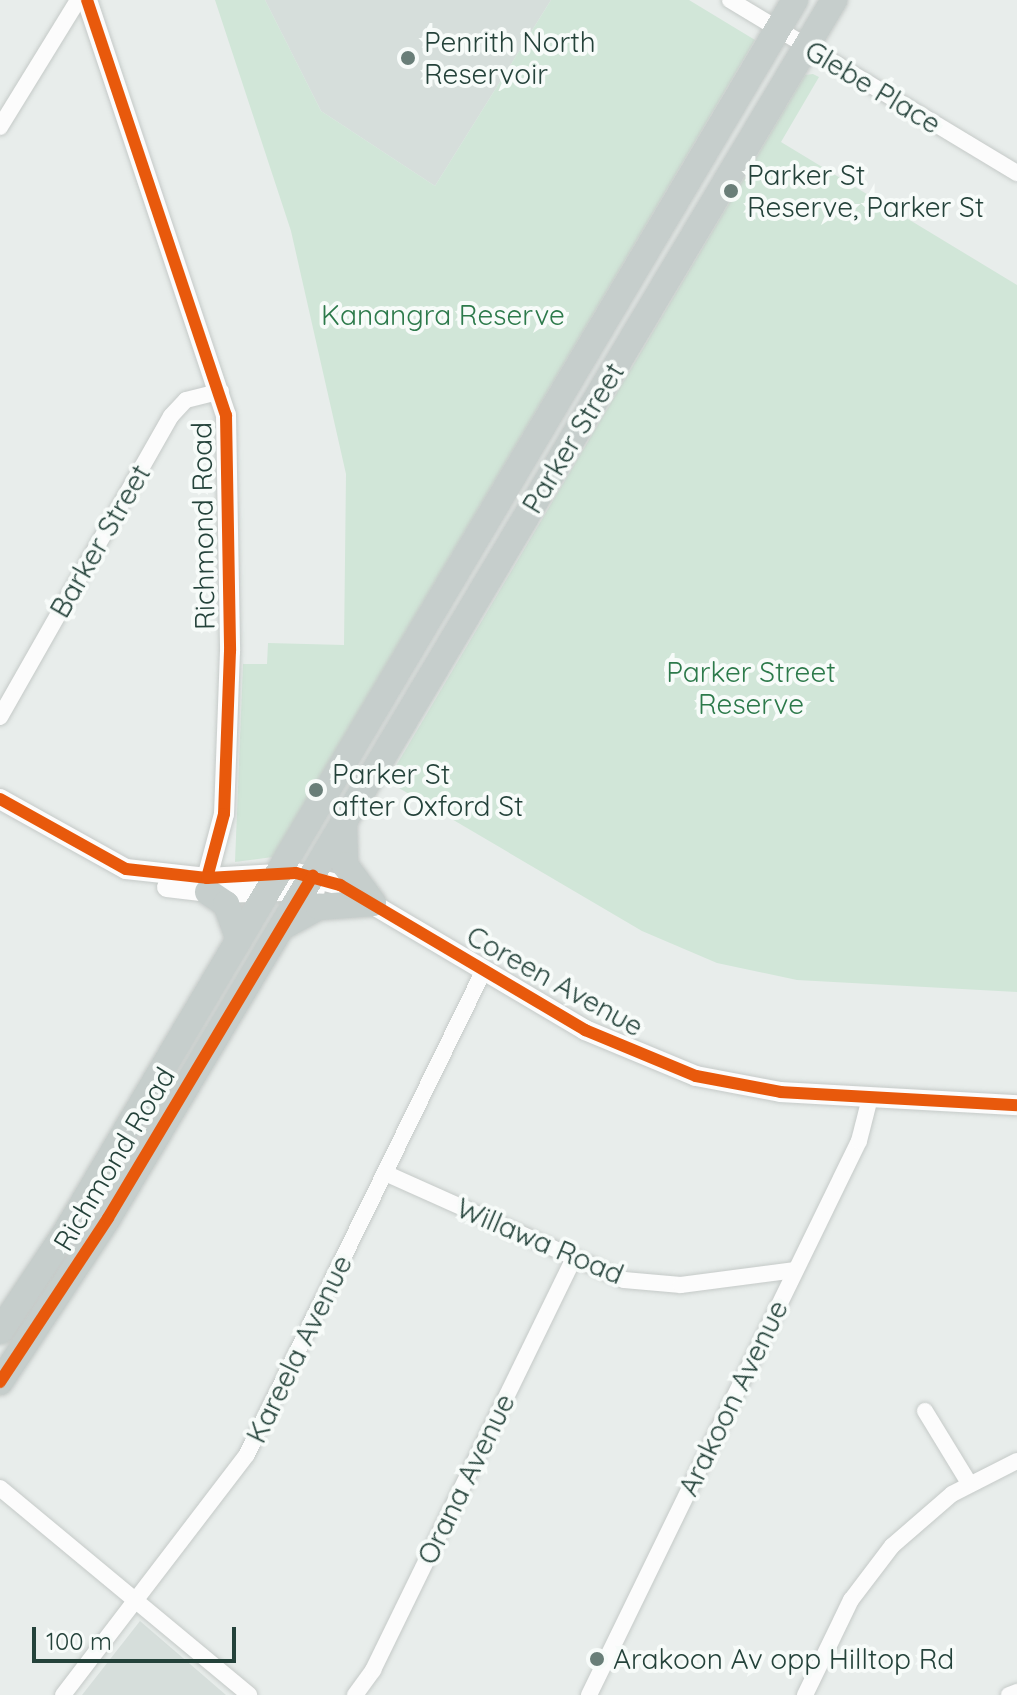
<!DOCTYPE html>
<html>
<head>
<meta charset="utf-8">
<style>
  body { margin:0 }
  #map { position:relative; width:1017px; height:1695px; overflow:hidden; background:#e8edeb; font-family:Quicksand,sans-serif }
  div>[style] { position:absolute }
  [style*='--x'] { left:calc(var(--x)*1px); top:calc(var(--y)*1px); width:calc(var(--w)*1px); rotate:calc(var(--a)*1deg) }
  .built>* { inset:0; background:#d6dedb }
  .green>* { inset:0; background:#d1e6d8 }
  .roads { filter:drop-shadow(0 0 2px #c5cac8) drop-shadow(0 0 2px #c5cac8) }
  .minor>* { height:16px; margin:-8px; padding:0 8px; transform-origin:8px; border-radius:8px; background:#fcfcfc }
  .tertiary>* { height:20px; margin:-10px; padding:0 10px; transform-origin:10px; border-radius:10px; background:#fcfcfc }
  .trunk>* { height:26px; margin:-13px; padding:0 13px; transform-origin:13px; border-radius:13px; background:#c6cecc }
  .cycleway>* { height:12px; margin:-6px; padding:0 6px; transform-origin:6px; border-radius:6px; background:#e8590c }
  .dots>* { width:22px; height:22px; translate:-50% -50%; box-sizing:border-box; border:4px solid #f7fbf9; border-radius:50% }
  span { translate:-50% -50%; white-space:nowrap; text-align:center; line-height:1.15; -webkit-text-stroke:8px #f7fbf9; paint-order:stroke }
  .poi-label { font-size:28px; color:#24423a }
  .left { translate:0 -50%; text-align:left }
  .street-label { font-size:28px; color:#24423a }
  .park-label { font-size:28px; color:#2d7a4b }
  .scale { position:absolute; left:32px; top:1627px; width:204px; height:36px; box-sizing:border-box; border:4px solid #24423a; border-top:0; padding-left:10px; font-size:24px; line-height:28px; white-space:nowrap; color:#24423a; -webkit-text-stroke:6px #f7fbf9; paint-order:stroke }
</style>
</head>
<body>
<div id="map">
  <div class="built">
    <i style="clip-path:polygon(265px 0,551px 0,435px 186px,321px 111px)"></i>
    <i style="clip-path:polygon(140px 1621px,226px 1695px,82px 1695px)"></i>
  </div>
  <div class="green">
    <i style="clip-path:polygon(215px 0,265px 0,321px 111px,435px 186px,551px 0,689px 0,755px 40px,273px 857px,235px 862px,243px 664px,267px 664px,268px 643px,344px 645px,346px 474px,291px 231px)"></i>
    <i style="clip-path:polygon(813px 74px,819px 77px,781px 142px,1017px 285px,1017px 992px,797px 980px,717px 963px,642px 931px,387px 781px,805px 75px)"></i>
  </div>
  <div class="roads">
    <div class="minor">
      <i style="--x:730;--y:0;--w:335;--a:31.1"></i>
      <i style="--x:0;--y:127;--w:149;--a:-58.4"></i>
      <i style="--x:0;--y:717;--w:346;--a:-60.4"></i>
      <i style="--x:171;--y:416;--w:22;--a:-47"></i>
      <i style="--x:186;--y:400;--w:36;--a:-14"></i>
      <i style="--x:385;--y:1173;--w:262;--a:24.1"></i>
      <i style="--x:624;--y:1280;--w:57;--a:5"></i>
      <i style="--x:681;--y:1285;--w:115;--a:-7.5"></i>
      <i style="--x:925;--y:1411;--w:84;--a:58.6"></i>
      <i style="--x:0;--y:1488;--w:324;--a:39.7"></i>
      <i style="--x:63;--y:1695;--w:303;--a:-52.6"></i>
      <i style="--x:247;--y:1454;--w:539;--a:-63.91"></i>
      <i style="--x:355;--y:1695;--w:31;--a:-54"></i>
      <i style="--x:373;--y:1670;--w:456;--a:-64"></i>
      <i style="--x:589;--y:1695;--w:616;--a:-64.02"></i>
      <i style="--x:859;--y:1141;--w:44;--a:-75.7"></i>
      <i style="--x:805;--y:1695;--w:106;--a:-64.2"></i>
      <i style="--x:851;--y:1600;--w:68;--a:-52.8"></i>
      <i style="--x:892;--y:1546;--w:79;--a:-40.9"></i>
      <i style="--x:952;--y:1494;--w:73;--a:-26.9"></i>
      <i style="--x:1009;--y:1695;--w:9;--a:-21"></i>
    </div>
    <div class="tertiary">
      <i style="--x:87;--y:0;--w:438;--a:71.5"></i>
      <i style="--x:226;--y:415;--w:236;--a:89"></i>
      <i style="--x:230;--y:651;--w:163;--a:92.1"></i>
      <i style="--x:224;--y:814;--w:66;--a:104.9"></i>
      <i style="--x:0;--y:799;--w:144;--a:29.1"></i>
      <i style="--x:126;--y:869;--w:81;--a:6.3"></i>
      <i style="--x:207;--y:878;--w:89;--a:-3.2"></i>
      <i style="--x:296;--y:873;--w:46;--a:15.3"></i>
      <i style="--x:340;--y:885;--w:285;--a:30.6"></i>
      <i style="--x:585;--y:1030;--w:120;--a:22.5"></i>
      <i style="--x:696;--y:1076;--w:86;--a:10.7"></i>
      <i style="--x:781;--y:1092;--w:236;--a:3.2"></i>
      <i style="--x:167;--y:887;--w:51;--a:6.7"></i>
      <i style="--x:218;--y:893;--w:97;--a:-1.8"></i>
    </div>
    <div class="trunk">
      <i style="--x:344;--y:824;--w:41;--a:88.6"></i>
      <i style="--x:345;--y:865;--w:47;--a:53.6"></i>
      <i style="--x:208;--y:892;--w:22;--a:34"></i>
      <i style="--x:226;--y:904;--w:38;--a:70"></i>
      <i style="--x:286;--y:925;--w:38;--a:-29"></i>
      <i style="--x:319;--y:907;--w:54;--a:-4.2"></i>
      <i style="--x:0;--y:1331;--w:121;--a:-56.4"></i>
      <i style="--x:67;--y:1230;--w:1429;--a:-59.38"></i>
      <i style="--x:0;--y:1382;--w:196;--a:-56.6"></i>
      <i style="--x:108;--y:1218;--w:1418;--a:-59.2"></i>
    </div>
  </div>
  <div class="cycleway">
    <i style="--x:87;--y:0;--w:438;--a:71.5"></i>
    <i style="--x:226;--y:415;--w:236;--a:89"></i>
    <i style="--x:230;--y:651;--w:163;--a:92.1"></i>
    <i style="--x:224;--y:814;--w:66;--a:104.9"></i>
    <i style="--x:0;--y:799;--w:144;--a:29.1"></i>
    <i style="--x:126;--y:869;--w:81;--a:6.3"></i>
    <i style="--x:207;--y:878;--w:89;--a:-3.2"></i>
    <i style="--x:296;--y:873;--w:46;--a:15.3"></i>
    <i style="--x:340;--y:885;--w:285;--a:30.6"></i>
    <i style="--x:585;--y:1030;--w:120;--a:22.5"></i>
    <i style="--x:696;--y:1076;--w:86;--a:10.7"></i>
    <i style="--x:781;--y:1092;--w:236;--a:3.2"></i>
    <i style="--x:0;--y:1382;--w:196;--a:-56.6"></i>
    <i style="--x:108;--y:1218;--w:399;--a:-59.1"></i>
  </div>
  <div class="dots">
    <i style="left:408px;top:58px;background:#697e78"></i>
    <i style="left:731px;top:191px;background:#697e78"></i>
    <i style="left:316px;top:790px;background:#697e78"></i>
    <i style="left:597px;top:1659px;background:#697e78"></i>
  </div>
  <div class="poi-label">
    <span class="left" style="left:424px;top:58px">Penrith North<br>Reservoir</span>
    <span class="left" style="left:747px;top:191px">Parker St<br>Reserve, Parker St</span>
    <span class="left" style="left:332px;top:790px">Parker St<br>after Oxford St</span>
    <span class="left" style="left:613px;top:1659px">Arakoon Av opp Hilltop Rd</span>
  </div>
  <div class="street-label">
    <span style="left:873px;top:87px;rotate:31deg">Glebe Place</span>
    <span style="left:573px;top:438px;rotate:-59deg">Parker Street</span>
    <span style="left:203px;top:526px;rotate:-91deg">Richmond Road</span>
    <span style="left:100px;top:541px;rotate:-60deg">Barker Street</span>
    <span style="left:555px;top:981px;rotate:29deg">Coreen Avenue</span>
    <span style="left:114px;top:1159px;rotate:-59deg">Richmond Road</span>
    <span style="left:540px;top:1241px;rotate:23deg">Willawa Road</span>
    <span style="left:299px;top:1349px;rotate:-64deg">Kareela Avenue</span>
    <span style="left:733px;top:1398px;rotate:-64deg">Arakoon Avenue</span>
    <span style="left:466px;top:1479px;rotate:-64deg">Orana Avenue</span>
  </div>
  <div class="park-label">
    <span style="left:443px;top:315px">Kanangra Reserve</span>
    <span style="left:751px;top:688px">Parker Street<br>Reserve</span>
  </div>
  <div class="scale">100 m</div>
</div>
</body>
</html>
